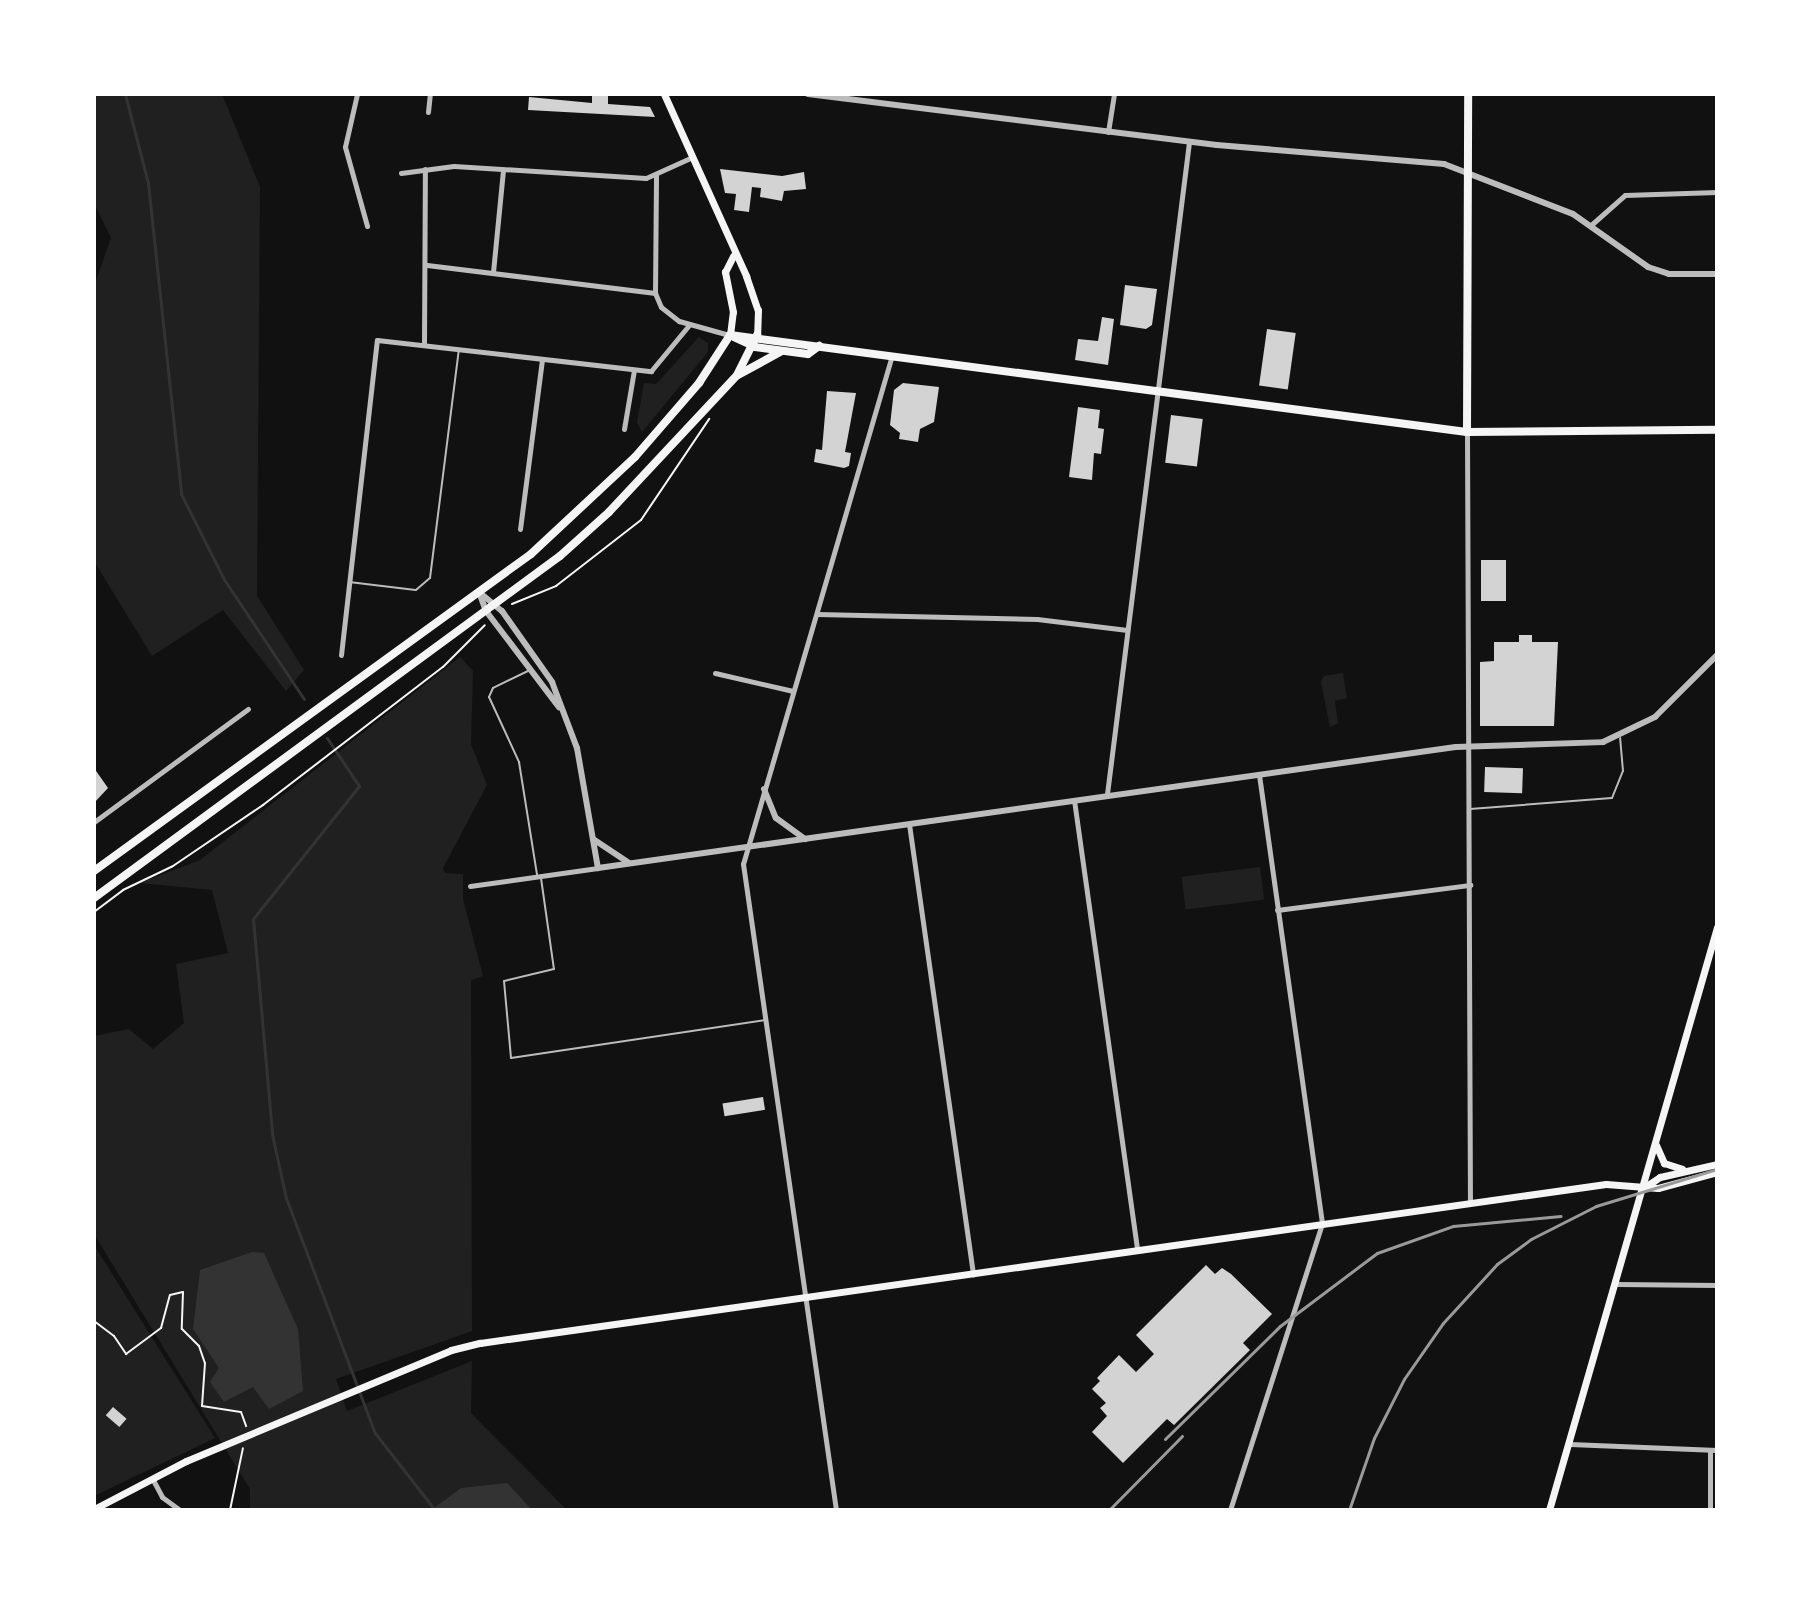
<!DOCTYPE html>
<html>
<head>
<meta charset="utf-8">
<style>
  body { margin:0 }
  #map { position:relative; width:1811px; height:1604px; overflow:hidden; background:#111; font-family:Signika,sans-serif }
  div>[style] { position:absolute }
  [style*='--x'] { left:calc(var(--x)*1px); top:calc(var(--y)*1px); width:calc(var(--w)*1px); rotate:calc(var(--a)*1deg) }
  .green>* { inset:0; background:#202020; transform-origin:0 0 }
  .water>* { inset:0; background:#333 }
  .stream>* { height:3px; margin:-1.5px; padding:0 1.5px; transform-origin:1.5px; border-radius:1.5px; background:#333 }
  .building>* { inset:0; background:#d3d3d3; transform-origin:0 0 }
  .path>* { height:2px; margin:-1px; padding:0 1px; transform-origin:1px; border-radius:1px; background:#f5f5f5 }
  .service>* { height:2px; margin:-1px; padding:0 1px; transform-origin:1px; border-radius:1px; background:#bcbcbc }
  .minor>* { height:5px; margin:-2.5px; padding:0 2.5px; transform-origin:2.5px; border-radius:2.5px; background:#bcbcbc }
  .tertiary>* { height:6px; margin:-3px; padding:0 3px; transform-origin:3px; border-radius:3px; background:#bcbcbc }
  .secondary>* { height:7px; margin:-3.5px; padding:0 3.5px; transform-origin:3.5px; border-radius:3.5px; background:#f5f5f5 }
  .primary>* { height:8px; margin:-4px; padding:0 4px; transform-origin:4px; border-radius:4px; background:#f5f5f5 }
  .rail>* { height:3px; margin:-1.5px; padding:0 1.5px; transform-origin:1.5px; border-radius:1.5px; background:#9a9a9a }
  span { translate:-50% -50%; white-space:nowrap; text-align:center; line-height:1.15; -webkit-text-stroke:8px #fff; paint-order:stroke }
  .frame { position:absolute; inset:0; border:96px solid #fff; pointer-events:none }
</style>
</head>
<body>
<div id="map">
  <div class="green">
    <i style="clip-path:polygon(94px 94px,222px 94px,260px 187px,257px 596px,304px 670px,286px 691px,223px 610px,152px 656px,94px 561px,94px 286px,111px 238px,94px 203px)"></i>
    <i style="clip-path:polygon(699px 337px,708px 343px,708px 352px,642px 432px,637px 422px,644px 383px,656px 384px)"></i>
    <i style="clip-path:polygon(460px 657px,473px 671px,471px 744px,487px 785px,443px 868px,445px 873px,463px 874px,463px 899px,483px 976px,471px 980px,472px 1331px,336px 1379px,347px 1411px,472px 1361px,471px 1413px,567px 1510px,250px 1510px,250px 1489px,94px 1234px,94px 1036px,129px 1029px,153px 1049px,184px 1023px,176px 964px,228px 953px,212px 890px,140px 883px,200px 860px)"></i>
    <i style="clip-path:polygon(1343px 673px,1347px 698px,1335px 701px,1338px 723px,1330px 727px,1321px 682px,1324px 676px)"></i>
    <i style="left:1260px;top:867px;width:33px;height:79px;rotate:83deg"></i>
    <i style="clip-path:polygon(94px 1245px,215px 1438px,94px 1496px)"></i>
  </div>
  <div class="water">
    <i style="clip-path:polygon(252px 1252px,264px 1253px,298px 1329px,303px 1391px,269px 1409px,253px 1387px,224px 1402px,210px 1382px,219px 1368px,193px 1329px,200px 1270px)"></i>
    <i style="clip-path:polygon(507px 1483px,532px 1510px,434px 1508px,461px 1488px)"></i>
  </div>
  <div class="stream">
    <i style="--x:125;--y:94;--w:92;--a:75.5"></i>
    <i style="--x:148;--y:183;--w:313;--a:83.9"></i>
    <i style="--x:181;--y:494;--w:97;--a:63.2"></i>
    <i style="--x:225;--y:581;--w:142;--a:56.2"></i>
    <i style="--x:327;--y:738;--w:58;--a:56.3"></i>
    <i style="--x:359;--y:786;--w:170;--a:128.6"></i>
    <i style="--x:253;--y:919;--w:216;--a:84.9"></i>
    <i style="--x:272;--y:1134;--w:66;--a:77.7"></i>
    <i style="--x:286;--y:1198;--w:251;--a:69.3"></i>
    <i style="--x:375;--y:1433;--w:98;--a:52.1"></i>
  </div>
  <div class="building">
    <i style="clip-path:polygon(592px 94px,608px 94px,608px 104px,650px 107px,655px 117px,528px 110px,529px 97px,592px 103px)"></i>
    <i style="clip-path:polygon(720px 169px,782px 176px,804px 172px,806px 189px,784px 191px,782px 201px,760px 197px,761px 188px,752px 187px,749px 212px,734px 210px,736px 194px,725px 193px)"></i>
    <i style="clip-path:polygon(1125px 285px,1157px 289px,1152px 325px,1146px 329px,1120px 325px)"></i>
    <i style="clip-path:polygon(1102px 317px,1114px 319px,1108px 365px,1075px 360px,1078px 339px,1098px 341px)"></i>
    <i style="left:1267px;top:329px;width:29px;height:57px;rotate:8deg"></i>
    <i style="clip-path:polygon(903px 383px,939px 387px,934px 422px,920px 429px,918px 442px,899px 439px,900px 433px,890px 425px,894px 390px)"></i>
    <i style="clip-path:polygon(827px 391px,856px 393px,845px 452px,851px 453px,849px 466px,844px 468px,814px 462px,816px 449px,822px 450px)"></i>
    <i style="clip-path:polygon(1078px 407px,1100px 410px,1098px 428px,1104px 429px,1101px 454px,1094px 453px,1092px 480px,1069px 477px)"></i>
    <i style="left:1171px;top:415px;width:32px;height:48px;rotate:7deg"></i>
    <i style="left:1481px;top:560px;width:25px;height:41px"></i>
    <i style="clip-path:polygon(1519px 635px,1532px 635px,1532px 642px,1558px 642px,1554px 726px,1480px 726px,1480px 662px,1494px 661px,1494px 642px,1519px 642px)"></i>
    <i style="left:1485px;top:767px;width:38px;height:25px;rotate:2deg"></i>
    <i style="clip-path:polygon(94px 768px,108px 788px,94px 803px)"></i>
    <i style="left:763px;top:1097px;width:13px;height:41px;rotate:81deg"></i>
    <i style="clip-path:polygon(1206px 1265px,1215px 1274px,1222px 1268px,1231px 1274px,1272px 1314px,1243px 1343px,1250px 1350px,1174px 1425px,1167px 1419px,1123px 1463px,1092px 1432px,1107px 1416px,1100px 1408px,1106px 1403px,1092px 1389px,1100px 1381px,1097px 1378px,1119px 1355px,1136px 1372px,1154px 1354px,1136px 1335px)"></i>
    <i style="left:113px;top:1407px;width:18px;height:11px;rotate:41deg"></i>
  </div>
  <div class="path">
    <i style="--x:512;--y:604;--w:48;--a:-22.2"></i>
    <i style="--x:556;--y:586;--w:108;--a:-37.8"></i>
    <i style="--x:641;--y:520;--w:122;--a:-56"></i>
    <i style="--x:94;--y:912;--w:36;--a:-37"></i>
    <i style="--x:123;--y:890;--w:55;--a:-25.6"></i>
    <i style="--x:173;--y:866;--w:109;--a:-34.1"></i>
    <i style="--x:263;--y:805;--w:227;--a:-37.5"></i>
    <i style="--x:443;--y:667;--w:59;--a:-45"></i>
    <i style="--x:94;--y:1321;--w:25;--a:37"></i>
    <i style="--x:114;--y:1336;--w:22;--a:56"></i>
    <i style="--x:126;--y:1354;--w:44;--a:-36.6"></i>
    <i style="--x:161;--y:1328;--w:34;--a:-75"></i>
    <i style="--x:170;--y:1295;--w:13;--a:-13"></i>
    <i style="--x:183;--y:1292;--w:37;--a:92"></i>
    <i style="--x:182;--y:1329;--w:24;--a:45"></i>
    <i style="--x:199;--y:1346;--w:18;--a:71"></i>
    <i style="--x:205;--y:1363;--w:43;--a:94"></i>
    <i style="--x:202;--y:1406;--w:39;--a:9"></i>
    <i style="--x:241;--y:1412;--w:15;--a:70"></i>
    <i style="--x:230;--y:1510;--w:63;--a:-78.2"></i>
  </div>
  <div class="service">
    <i style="--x:349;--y:582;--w:67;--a:6.8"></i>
    <i style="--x:416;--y:590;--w:18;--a:-41"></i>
    <i style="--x:430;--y:578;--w:231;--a:-82.8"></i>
    <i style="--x:530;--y:670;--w:41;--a:154.1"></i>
    <i style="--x:493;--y:688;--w:10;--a:114"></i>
    <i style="--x:489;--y:697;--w:72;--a:65.2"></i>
    <i style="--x:519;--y:762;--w:114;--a:80.9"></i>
    <i style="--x:1470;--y:809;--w:142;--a:-4.4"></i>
    <i style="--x:1612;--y:798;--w:29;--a:-68"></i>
    <i style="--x:1623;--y:771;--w:33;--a:-95"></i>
    <i style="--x:541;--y:878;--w:92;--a:81.9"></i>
    <i style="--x:554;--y:969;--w:51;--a:166.5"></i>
    <i style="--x:504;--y:981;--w:77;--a:84.8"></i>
    <i style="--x:511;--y:1058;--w:257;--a:-8.5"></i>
  </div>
  <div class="minor">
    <i style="--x:357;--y:94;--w:54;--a:102.8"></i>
    <i style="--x:345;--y:147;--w:82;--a:74.4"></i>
    <i style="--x:428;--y:112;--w:18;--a:-84"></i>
    <i style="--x:1108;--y:132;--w:38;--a:-81"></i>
    <i style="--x:401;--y:173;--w:53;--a:-7.5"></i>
    <i style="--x:454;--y:166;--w:192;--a:3.6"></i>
    <i style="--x:646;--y:178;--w:48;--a:-24.4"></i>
    <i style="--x:1591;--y:225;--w:45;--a:-41.4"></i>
    <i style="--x:1625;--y:195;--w:92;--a:-1.9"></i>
    <i style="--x:427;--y:265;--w:230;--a:7"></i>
    <i style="--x:655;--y:293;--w:15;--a:67"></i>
    <i style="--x:661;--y:307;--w:23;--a:38"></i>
    <i style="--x:679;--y:321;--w:52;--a:15.6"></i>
    <i style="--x:493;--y:272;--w:102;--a:-84.4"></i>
    <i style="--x:655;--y:293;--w:117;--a:-89.5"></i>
    <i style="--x:424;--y:344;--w:175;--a:-89.7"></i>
    <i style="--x:624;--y:429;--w:60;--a:-80.4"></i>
    <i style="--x:1467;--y:432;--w:771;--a:89.78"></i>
    <i style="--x:520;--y:529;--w:171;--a:-82.6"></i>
    <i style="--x:817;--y:614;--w:220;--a:1.3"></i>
    <i style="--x:1037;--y:619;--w:91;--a:7"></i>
    <i style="--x:341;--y:655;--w:317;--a:-83.5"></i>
    <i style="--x:377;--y:340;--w:276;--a:6.5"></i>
    <i style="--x:651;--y:371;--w:60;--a:-50.4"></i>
    <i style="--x:715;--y:673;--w:80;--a:13"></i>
    <i style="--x:1107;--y:794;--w:657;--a:-82.83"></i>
    <i style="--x:1074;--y:800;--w:454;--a:82"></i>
    <i style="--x:94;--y:822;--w:191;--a:-36.3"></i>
    <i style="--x:909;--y:824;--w:455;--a:81.9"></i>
    <i style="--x:470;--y:886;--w:129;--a:-8"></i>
    <i style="--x:1277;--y:910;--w:195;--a:-7.4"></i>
    <i style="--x:1617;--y:1284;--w:100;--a:0.6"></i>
    <i style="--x:1570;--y:1444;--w:147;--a:2.3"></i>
    <i style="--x:152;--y:1478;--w:21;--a:62"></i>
    <i style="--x:162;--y:1497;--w:22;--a:36"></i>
    <i style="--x:836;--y:1510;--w:653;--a:-98.19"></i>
    <i style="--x:743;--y:864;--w:530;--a:-73.68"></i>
    <i style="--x:1230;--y:1510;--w:301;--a:-72.2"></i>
    <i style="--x:1322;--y:1223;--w:453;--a:-98"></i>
    <i style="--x:1710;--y:1510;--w:60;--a:-90"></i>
  </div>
  <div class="tertiary">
    <i style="--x:808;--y:94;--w:412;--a:7.1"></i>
    <i style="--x:1217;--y:145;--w:228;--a:4.8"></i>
    <i style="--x:1444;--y:164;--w:138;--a:21.2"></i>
    <i style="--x:1573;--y:214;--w:92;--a:35.2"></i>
    <i style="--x:1648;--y:267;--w:22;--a:18"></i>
    <i style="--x:1669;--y:274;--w:48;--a:0"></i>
    <i style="--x:479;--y:592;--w:30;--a:40"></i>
    <i style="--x:502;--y:611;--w:87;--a:54.8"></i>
    <i style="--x:552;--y:682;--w:71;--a:69.3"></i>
    <i style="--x:577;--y:748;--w:122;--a:80.1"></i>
    <i style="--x:598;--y:868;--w:866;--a:-8.03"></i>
    <i style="--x:1456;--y:747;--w:147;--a:-1.9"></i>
    <i style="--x:1603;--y:742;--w:58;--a:-25.7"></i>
    <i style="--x:1655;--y:717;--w:88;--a:-45"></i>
    <i style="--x:479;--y:592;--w:20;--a:70"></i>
    <i style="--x:486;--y:611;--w:121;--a:52.8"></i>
    <i style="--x:764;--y:789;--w:31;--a:68"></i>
    <i style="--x:776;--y:818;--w:36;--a:36"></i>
    <i style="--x:593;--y:839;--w:43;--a:33.7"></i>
  </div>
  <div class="secondary">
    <i style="--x:664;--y:94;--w:200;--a:65.7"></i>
    <i style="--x:746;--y:276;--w:36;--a:71"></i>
    <i style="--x:758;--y:310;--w:25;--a:92"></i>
    <i style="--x:730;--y:335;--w:23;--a:-83"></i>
    <i style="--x:733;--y:312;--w:41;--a:-101.3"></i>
    <i style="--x:725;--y:272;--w:18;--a:-63"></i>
    <i style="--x:1656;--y:1145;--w:20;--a:66"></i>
    <i style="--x:1664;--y:1163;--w:19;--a:18"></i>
    <i style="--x:1645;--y:1187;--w:18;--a:-34"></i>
    <i style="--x:1660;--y:1177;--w:58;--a:-12.8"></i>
    <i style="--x:94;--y:1509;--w:104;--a:-27.6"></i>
    <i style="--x:186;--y:1461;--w:287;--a:-22.7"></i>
    <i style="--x:451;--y:1350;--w:30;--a:-14"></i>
    <i style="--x:480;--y:1343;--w:1137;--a:-8.04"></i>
    <i style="--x:1606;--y:1184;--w:52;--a:4.4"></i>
    <i style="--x:1658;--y:1188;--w:61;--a:-15.2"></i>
    <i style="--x:1549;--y:1510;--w:607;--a:-73.92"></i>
  </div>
  <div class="primary">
    <i style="--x:730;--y:335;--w:743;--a:7.5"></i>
    <i style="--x:1467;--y:432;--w:250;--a:-0.5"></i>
    <i style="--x:734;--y:337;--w:23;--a:25"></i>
    <i style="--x:755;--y:347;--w:53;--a:7.5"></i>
    <i style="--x:808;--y:354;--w:14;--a:-36"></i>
    <i style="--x:738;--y:375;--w:50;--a:-28.6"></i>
    <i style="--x:1467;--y:432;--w:338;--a:-89.8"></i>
    <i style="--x:94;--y:871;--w:540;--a:-35.96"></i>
    <i style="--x:531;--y:554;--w:142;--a:-43"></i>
    <i style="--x:635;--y:457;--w:98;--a:-49.1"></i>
    <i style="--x:699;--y:383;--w:57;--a:-57.1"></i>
    <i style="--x:94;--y:898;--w:578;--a:-36.28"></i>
    <i style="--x:560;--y:556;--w:66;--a:-41.9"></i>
    <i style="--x:609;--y:512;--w:187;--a:-46.9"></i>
    <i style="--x:737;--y:375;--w:45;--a:-63.4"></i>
  </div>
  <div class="rail">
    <i style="--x:1165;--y:1439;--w:161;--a:-44.5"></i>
    <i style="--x:1280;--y:1326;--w:121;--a:-37"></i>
    <i style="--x:1377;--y:1253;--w:81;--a:-19.6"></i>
    <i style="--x:1453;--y:1226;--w:108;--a:-5.3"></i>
    <i style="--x:1109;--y:1510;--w:104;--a:-45.4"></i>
    <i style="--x:1349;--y:1510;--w:76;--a:-70.9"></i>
    <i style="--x:1374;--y:1438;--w:66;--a:-63"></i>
    <i style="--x:1404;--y:1379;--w:68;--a:-55.1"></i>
    <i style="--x:1443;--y:1323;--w:80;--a:-47.5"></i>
    <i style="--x:1497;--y:1264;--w:42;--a:-36.3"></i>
    <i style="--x:1531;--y:1239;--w:73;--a:-26.9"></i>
    <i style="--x:1596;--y:1206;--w:127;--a:-17"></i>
  </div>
  <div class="frame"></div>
</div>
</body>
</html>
